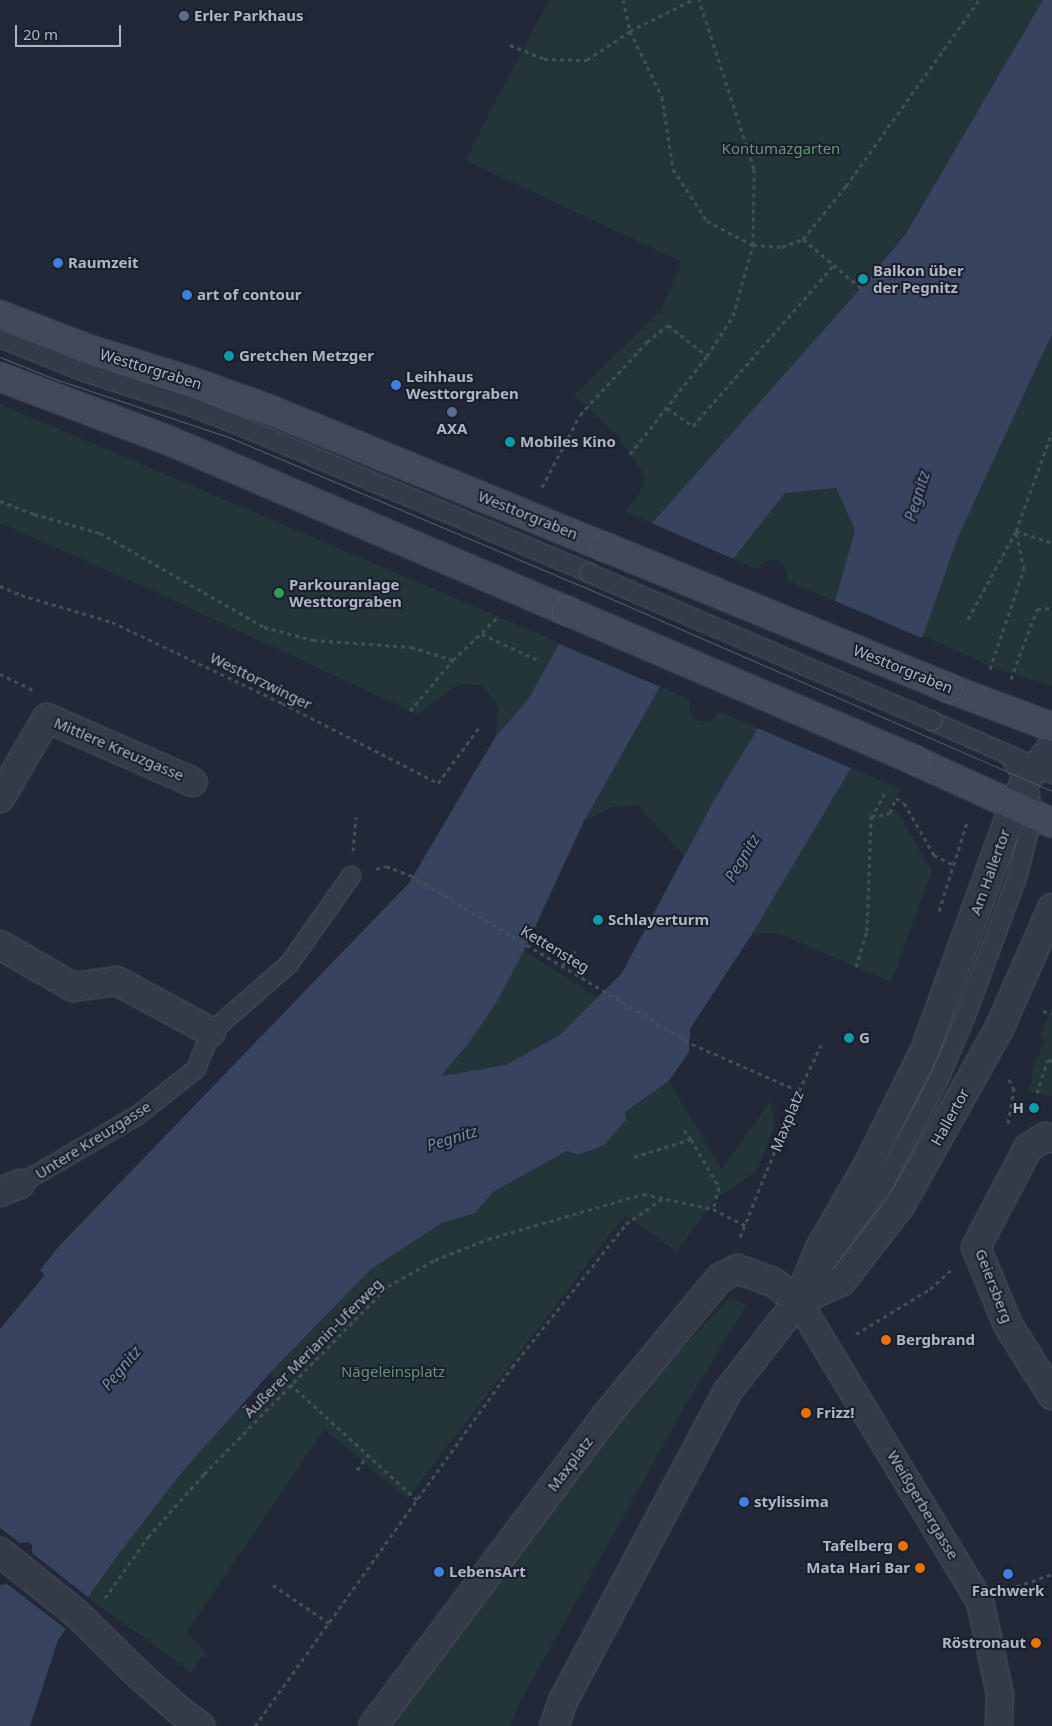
<!DOCTYPE html>
<html>
<head>
<meta charset="utf-8">
<style>
  body { margin:0 }
  #map { position:relative; width:1052px; height:1726px; overflow:hidden; background:#212837; font-family:"Noto Sans",sans-serif }
  div>[style] { position:absolute }
  [style*='--x'] { left:calc(var(--x)*1px); top:calc(var(--y)*1px); width:calc(var(--w)*1px); rotate:calc(var(--a)*1deg) }
  .green>* { inset:0; background:#243539 }
  .water>* { inset:0; background:#37435f }
  .pier>* { inset:0; background:#212837 }
  .path>* { height:3px; margin-top:-1.5px; transform-origin:0; background:repeating-linear-gradient(90deg,#415055 0 4px,transparent 0 8px) }
  .roads { filter:drop-shadow(0 0 1px #4f5562) drop-shadow(0 0 1px #4f5562) }
  .service>* { height:18px; margin:-9px; padding:0 9px; transform-origin:9px; border-radius:9px; background:#343a47 }
  .pedestrian>* { height:26px; margin:-13px; padding:0 13px; transform-origin:13px; border-radius:13px; background:#343a47 }
  .minor>* { height:28px; margin:-14px; padding:0 14px; transform-origin:14px; border-radius:14px; background:#343a47 }
  .secondary>* { height:28px; margin:-14px; padding:0 14px; transform-origin:14px; border-radius:14px; background:#43495a }
  .tram>* { height:1px; margin:-0.5px; padding:0 0.5px; transform-origin:0.5px; border-radius:0.5px; background:#565e6e }
  .bridges { filter:drop-shadow(0 0 1px #4f5562) drop-shadow(0 0 1px #4f5562) }
  .service-bridge>* { height:18px; margin:-9px; padding:0 9px; transform-origin:9px; border-radius:9px; background:#343a47 }
  .secondary-bridge>* { height:28px; margin:-14px; padding:0 14px; transform-origin:14px; border-radius:14px; background:#43495a }
  .dots>* { width:14px; height:14px; translate:-50% -50%; box-sizing:border-box; border:2px solid #1a1f2c; border-radius:50% }
  span { translate:-50% -50%; white-space:nowrap; text-align:center; line-height:1.15; -webkit-text-stroke:4px #1a1f2c; paint-order:stroke }
  .poi-label { font-size:15px; color:#afb5c4; font-weight:700 }
  .left { translate:0 -50%; text-align:left }
  .right { translate:-100% -50%; text-align:right }
  .park-label { font-size:15px; color:#689376 }
  .street-label { font-size:15px; color:#afb5c4 }
  .water-label { font-size:16px; color:#7888ab; font-style:italic }
  .scale { position:absolute; left:15px; top:25px; width:106px; height:22px; box-sizing:border-box; border:2px solid #afb5c4; border-top:0; padding-left:6px; font-size:15px; line-height:18px; white-space:nowrap; color:#afb5c4; -webkit-text-stroke:4px #1a1f2c; paint-order:stroke }
</style>
</head>
<body>
<div id="map">
  <div class="green">
    <i style="clip-path:polygon(549px 0,1043px 0,906px 232px,861px 288px,652px 523px,625px 512px,642px 489px,645px 477px,616px 434px,574px 395px,661px 310px,682px 262px,465px 160px)"></i>
    <i style="clip-path:polygon(1052px 334px,1052px 686px,1000px 670px,923px 636px,958px 537px)"></i>
    <i style="clip-path:polygon(0 404px,551px 639px,559px 644px,529px 698px,496px 736px,498px 707px,482px 685px,460px 684px,439px 697px,419px 715px,147px 588px,0 523px)"></i>
    <i style="clip-path:polygon(836px 488px,855px 530px,835px 601px,786px 580px,787px 572px,783px 564px,775px 560px,764px 561px,757px 569px,733px 559px,785px 493px)"></i>
    <i style="clip-path:polygon(661px 687px,690px 700px,690px 714px,697px 720px,707px 722px,714px 719px,719px 712px,758px 728px,713px 802px,684px 856px,638px 805px,611px 807px,584px 821px)"></i>
    <i style="clip-path:polygon(851px 768px,900px 789px,891px 808px,896px 810px,932px 871px,891px 982px,778px 933px,752px 934px)"></i>
    <i style="clip-path:polygon(524px 951px,599px 998px,561px 1034px,506px 1065px,440px 1076px,468px 1044px,496px 1003px)"></i>
    <i style="clip-path:polygon(1052px 1008px,1052px 1096px,1029px 1092px,1034px 1062px,1045px 1042px,1040px 1036px)"></i>
    <i style="clip-path:polygon(669px 1081px,722px 1169px,771px 1100px,774px 1127px,757px 1171px,714px 1200px,677px 1252px,625px 1215px,407px 1499px,324px 1429px,186px 1634px,206px 1652px,191px 1672px,89px 1598px,121px 1551px,183px 1471px,244px 1402px,258px 1413px,282px 1386px,269px 1374px,370px 1270px,442px 1223px,475px 1213px,493px 1192px,567px 1151px,578px 1155px,625px 1112px)"></i>
    <i style="clip-path:polygon(731px 1296px,746px 1306px,684px 1408px,520px 1702px,510px 1726px,390px 1726px,613px 1423px)"></i>
  </div>
  <div class="water">
    <i style="clip-path:polygon(evenodd,1043px 0,1052px 0,1052px 334px,958px 537px,923px 636px,851px 768px,752px 934px,690px 1029px,689px 1052px,669px 1081px,625px 1112px,626px 1120px,604px 1145px,578px 1155px,567px 1151px,493px 1192px,475px 1213px,442px 1223px,370px 1270px,269px 1374px,183px 1471px,121px 1551px,58px 1640px,30px 1726px,0 1726px,0 1329px,45px 1275px,40px 1270px,60px 1245px,409px 883px,496px 736px,529px 698px,559px 644px,652px 523px,861px 288px,906px 233px,1043px 0,836px 488px,855px 530px,835px 601px,713px 802px,622px 973px,561px 1034px,506px 1065px,441px 1076px,468px 1044px,496px 1003px,524px 951px,584px 821px,733px 559px,785px 493px,836px 488px)"></i>
  </div>
  <div class="pier">
    <i style="clip-path:polygon(649px 522px,736px 560px,663px 688px,557px 643px)"></i>
    <i style="clip-path:polygon(833px 600px,924px 639px,853px 769px,755px 727px)"></i>
    <i style="clip-path:polygon(0 1528px,20px 1543px,29px 1542px,32px 1545px,32px 1553px,89px 1598px,66px 1629px,7px 1584px,0 1585px)"></i>
  </div>
  <div class="path">
    <i style="--x:623;--y:0;--w:32;--a:77"></i>
    <i style="--x:630;--y:31;--w:73;--a:64.1"></i>
    <i style="--x:662;--y:97;--w:73;--a:81.3"></i>
    <i style="--x:673;--y:169;--w:62;--a:56.8"></i>
    <i style="--x:707;--y:221;--w:52;--a:27.6"></i>
    <i style="--x:753;--y:245;--w:29;--a:4"></i>
    <i style="--x:782;--y:247;--w:22;--a:-21"></i>
    <i style="--x:803;--y:239;--w:68;--a:-50.9"></i>
    <i style="--x:846;--y:186;--w:229;--a:-54.4"></i>
    <i style="--x:510;--y:45;--w:37;--a:22"></i>
    <i style="--x:544;--y:59;--w:43;--a:1.3"></i>
    <i style="--x:587;--y:60;--w:52;--a:-34"></i>
    <i style="--x:630;--y:31;--w:69;--a:-26.6"></i>
    <i style="--x:803;--y:239;--w:76;--a:40.2"></i>
    <i style="--x:667;--y:408;--w:32;--a:35"></i>
    <i style="--x:693;--y:426;--w:214;--a:-48.8"></i>
    <i style="--x:630;--y:454;--w:125;--a:-51.8"></i>
    <i style="--x:707;--y:356;--w:48;--a:-57"></i>
    <i style="--x:733;--y:316;--w:74;--a:-74.3"></i>
    <i style="--x:753;--y:245;--w:76;--a:-89.2"></i>
    <i style="--x:754;--y:169;--w:178;--a:-108"></i>
    <i style="--x:542;--y:487;--w:81;--a:-62.2"></i>
    <i style="--x:580;--y:415;--w:99;--a:-47.5"></i>
    <i style="--x:647;--y:342;--w:27;--a:-39"></i>
    <i style="--x:668;--y:325;--w:50;--a:38.5"></i>
    <i style="--x:0;--y:501;--w:36;--a:21"></i>
    <i style="--x:34;--y:514;--w:69;--a:16.1"></i>
    <i style="--x:100;--y:533;--w:189;--a:29.8"></i>
    <i style="--x:264;--y:627;--w:51;--a:14.9"></i>
    <i style="--x:313;--y:640;--w:98;--a:4.1"></i>
    <i style="--x:411;--y:647;--w:44;--a:17.2"></i>
    <i style="--x:1016;--y:531;--w:38;--a:18"></i>
    <i style="--x:0;--y:586;--w:23;--a:23"></i>
    <i style="--x:21;--y:595;--w:95;--a:16.5"></i>
    <i style="--x:112;--y:622;--w:188;--a:25.5"></i>
    <i style="--x:282;--y:703;--w:175;--a:27.1"></i>
    <i style="--x:438;--y:783;--w:72;--a:-53.4"></i>
    <i style="--x:968;--y:619;--w:100;--a:-61.4"></i>
    <i style="--x:1016;--y:531;--w:105;--a:-70"></i>
    <i style="--x:482;--y:634;--w:64;--a:25"></i>
    <i style="--x:990;--y:669;--w:106;--a:-71.2"></i>
    <i style="--x:1024;--y:569;--w:38;--a:-102"></i>
    <i style="--x:0;--y:674;--w:37;--a:26"></i>
    <i style="--x:1011;--y:679;--w:75;--a:-69.6"></i>
    <i style="--x:1037;--y:609;--w:15;--a:-4"></i>
    <i style="--x:410;--y:711;--w:67;--a:-49.9"></i>
    <i style="--x:453;--y:660;--w:62;--a:-43.7"></i>
    <i style="--x:871;--y:817;--w:19;--a:-12"></i>
    <i style="--x:890;--y:813;--w:16;--a:-68"></i>
    <i style="--x:896;--y:798;--w:9;--a:32"></i>
    <i style="--x:904;--y:803;--w:60;--a:60"></i>
    <i style="--x:934;--y:855;--w:22;--a:27"></i>
    <i style="--x:353;--y:851;--w:34;--a:-85"></i>
    <i style="--x:376;--y:869;--w:10;--a:-17"></i>
    <i style="--x:386;--y:866;--w:26;--a:21"></i>
    <i style="--x:410;--y:875;--w:329;--a:30.9"></i>
    <i style="--x:692;--y:1044;--w:117;--a:23.7"></i>
    <i style="--x:939;--y:911;--w:96;--a:-72.5"></i>
    <i style="--x:562;--y:966;--w:23;--a:-49"></i>
    <i style="--x:856;--y:967;--w:38;--a:-73"></i>
    <i style="--x:867;--y:931;--w:113;--a:-88"></i>
    <i style="--x:871;--y:818;--w:29;--a:-61"></i>
    <i style="--x:1043;--y:1011;--w:9;--a:13"></i>
    <i style="--x:1037;--y:1093;--w:35;--a:-72"></i>
    <i style="--x:1048;--y:1060;--w:4;--a:14"></i>
    <i style="--x:1008;--y:1123;--w:34;--a:-80"></i>
    <i style="--x:1014;--y:1090;--w:12;--a:-114"></i>
    <i style="--x:684;--y:1130;--w:11;--a:52"></i>
    <i style="--x:634;--y:1157;--w:60;--a:-17.5"></i>
    <i style="--x:691;--y:1139;--w:56;--a:59.7"></i>
    <i style="--x:719;--y:1187;--w:23;--a:105"></i>
    <i style="--x:740;--y:1237;--w:157;--a:-68"></i>
    <i style="--x:799;--y:1091;--w:51;--a:-64.4"></i>
    <i style="--x:856;--y:1334;--w:87;--a:-31.3"></i>
    <i style="--x:930;--y:1289;--w:30;--a:-42"></i>
    <i style="--x:290;--y:1384;--w:172;--a:42.4"></i>
    <i style="--x:357;--y:1470;--w:19;--a:-54"></i>
    <i style="--x:273;--y:1585;--w:68;--a:34.2"></i>
    <i style="--x:1009;--y:1589;--w:46;--a:-19.2"></i>
    <i style="--x:105;--y:1598;--w:75;--a:-54.8"></i>
    <i style="--x:148;--y:1537;--w:84;--a:-48.4"></i>
    <i style="--x:204;--y:1474;--w:263;--a:-45.6"></i>
    <i style="--x:388;--y:1286;--w:54;--a:-29"></i>
    <i style="--x:435;--y:1260;--w:57;--a:-21.6"></i>
    <i style="--x:488;--y:1239;--w:161;--a:-16.2"></i>
    <i style="--x:643;--y:1194;--w:72;--a:12.1"></i>
    <i style="--x:713;--y:1209;--w:36;--a:27"></i>
    <i style="--x:255;--y:1726;--w:442;--a:-54.4"></i>
    <i style="--x:512;--y:1367;--w:183;--a:-51.4"></i>
    <i style="--x:626;--y:1224;--w:45;--a:-35.1"></i>
  </div>
  <div class="roads">
    <div class="service">
      <i style="--x:0;--y:338;--w:91;--a:22"></i>
      <i style="--x:84;--y:372;--w:107;--a:17.9"></i>
      <i style="--x:186;--y:405;--w:50;--a:21"></i>
      <i style="--x:233;--y:423;--w:386;--a:22.8"></i>
      <i style="--x:932;--y:721;--w:131;--a:23.8"></i>
      <i style="--x:20;--y:1184;--w:137;--a:-30.3"></i>
      <i style="--x:138;--y:1115;--w:74;--a:-38.4"></i>
      <i style="--x:196;--y:1069;--w:40;--a:-68"></i>
      <i style="--x:211;--y:1032;--w:103;--a:-41.1"></i>
      <i style="--x:289;--y:964;--w:108;--a:-54.8"></i>
      <i style="--x:818;--y:1274;--w:114;--a:-53.9"></i>
      <i style="--x:885;--y:1182;--w:116;--a:-62.3"></i>
      <i style="--x:939;--y:1079;--w:66;--a:-66.9"></i>
      <i style="--x:965;--y:1018;--w:153;--a:-69.7"></i>
      <i style="--x:1018;--y:875;--w:46;--a:-76.3"></i>
      <i style="--x:1029;--y:830;--w:35;--a:-88"></i>
      <i style="--x:1030;--y:795;--w:15;--a:-110"></i>
      <i style="--x:1025;--y:781;--w:28;--a:-122"></i>
    </div>
    <div class="pedestrian">
      <i style="--x:798;--y:1301;--w:351;--a:58.8"></i>
      <i style="--x:980;--y:1601;--w:95;--a:77.9"></i>
      <i style="--x:1000;--y:1694;--w:32;--a:92"></i>
    </div>
    <div class="minor">
      <i style="--x:0;--y:798;--w:93;--a:-59.6"></i>
      <i style="--x:47;--y:718;--w:159;--a:23.7"></i>
      <i style="--x:0;--y:945;--w:84;--a:29.9"></i>
      <i style="--x:73;--y:987;--w:44;--a:-7.8"></i>
      <i style="--x:117;--y:981;--w:107;--a:28.5"></i>
      <i style="--x:1052;--y:1138;--w:7;--a:-172"></i>
      <i style="--x:1045;--y:1137;--w:20;--a:147"></i>
      <i style="--x:1028;--y:1148;--w:112;--a:117.7"></i>
      <i style="--x:976;--y:1247;--w:84;--a:67.7"></i>
      <i style="--x:1008;--y:1325;--w:83;--a:57.8"></i>
      <i style="--x:0;--y:1192;--w:22;--a:-22"></i>
      <i style="--x:798;--y:1301;--w:48;--a:-24.4"></i>
      <i style="--x:842;--y:1281;--w:95;--a:-52.3"></i>
      <i style="--x:900;--y:1206;--w:203;--a:-60.8"></i>
      <i style="--x:999;--y:1029;--w:132;--a:-66.3"></i>
      <i style="--x:0;--y:1552;--w:99;--a:38.8"></i>
      <i style="--x:77;--y:1614;--w:88;--a:44.5"></i>
      <i style="--x:140;--y:1676;--w:55;--a:41.3"></i>
      <i style="--x:181;--y:1712;--w:24;--a:36"></i>
      <i style="--x:373;--y:1726;--w:385;--a:-53.1"></i>
      <i style="--x:604;--y:1418;--w:182;--a:-50.4"></i>
      <i style="--x:720;--y:1278;--w:19;--a:-28"></i>
      <i style="--x:737;--y:1269;--w:38;--a:20"></i>
      <i style="--x:773;--y:1282;--w:31;--a:37"></i>
      <i style="--x:554;--y:1726;--w:29;--a:-70"></i>
      <i style="--x:564;--y:1699;--w:349;--a:-62"></i>
      <i style="--x:728;--y:1391;--w:114;--a:-52.1"></i>
      <i style="--x:798;--y:1301;--w:57;--a:-67.5"></i>
      <i style="--x:820;--y:1248;--w:94;--a:-59.9"></i>
      <i style="--x:867;--y:1167;--w:131;--a:-63.6"></i>
      <i style="--x:925;--y:1050;--w:261;--a:-70"></i>
      <i style="--x:1014;--y:805;--w:26;--a:-65"></i>
      <i style="--x:1025;--y:781;--w:43;--a:-51.5"></i>
    </div>
    <div class="secondary">
      <i style="--x:0;--y:315;--w:91;--a:21.2"></i>
      <i style="--x:85;--y:348;--w:107;--a:17.4"></i>
      <i style="--x:187;--y:380;--w:86;--a:19.7"></i>
      <i style="--x:268;--y:409;--w:364;--a:22.3"></i>
      <i style="--x:0;--y:377;--w:182;--a:20.6"></i>
      <i style="--x:170;--y:441;--w:432;--a:23.2"></i>
      <i style="--x:948;--y:688;--w:111;--a:20.6"></i>
      <i style="--x:914;--y:760;--w:152;--a:24.5"></i>
    </div>
  </div>
  <div class="tram">
    <i style="--x:0;--y:357;--w:56;--a:22"></i>
    <i style="--x:52;--y:378;--w:189;--a:18.5"></i>
    <i style="--x:231;--y:438;--w:381;--a:22.9"></i>
    <i style="--x:582;--y:586;--w:513;--a:23.57"></i>
  </div>
  <div class="bridges">
    <div class="service-bridge">
      <i style="--x:589;--y:573;--w:374;--a:23.3"></i>
    </div>
    <div class="secondary-bridge">
      <i style="--x:605;--y:547;--w:371;--a:22.3"></i>
      <i style="--x:567;--y:611;--w:378;--a:23.2"></i>
    </div>
  </div>
  <div class="dots">
    <i style="left:184px;top:16px;background:#5c6f8a"></i>
    <i style="left:58px;top:263px;background:#3f7fe0"></i>
    <i style="left:863px;top:279px;background:#0f9aa8"></i>
    <i style="left:187px;top:295px;background:#3f7fe0"></i>
    <i style="left:229px;top:356px;background:#0f9aa8"></i>
    <i style="left:396px;top:385px;background:#3f7fe0"></i>
    <i style="left:452px;top:412px;background:#5c6f8a"></i>
    <i style="left:510px;top:442px;background:#0f9aa8"></i>
    <i style="left:279px;top:593px;background:#2e9e5b"></i>
    <i style="left:598px;top:920px;background:#0f9aa8"></i>
    <i style="left:849px;top:1038px;background:#0f9aa8"></i>
    <i style="left:1034px;top:1108px;background:#0f9aa8"></i>
    <i style="left:886px;top:1340px;background:#e8710a"></i>
    <i style="left:806px;top:1413px;background:#e8710a"></i>
    <i style="left:744px;top:1502px;background:#3f7fe0"></i>
    <i style="left:903px;top:1546px;background:#e8710a"></i>
    <i style="left:920px;top:1568px;background:#e8710a"></i>
    <i style="left:439px;top:1572px;background:#3f7fe0"></i>
    <i style="left:1008px;top:1574px;background:#3f7fe0"></i>
    <i style="left:1036px;top:1643px;background:#e8710a"></i>
  </div>
  <div class="poi-label">
    <span class="left" style="left:194px;top:16px">Erler Parkhaus</span>
    <span class="left" style="left:68px;top:263px">Raumzeit</span>
    <span class="left" style="left:873px;top:279px">Balkon über<br>der Pegnitz</span>
    <span class="left" style="left:197px;top:295px">art of contour</span>
    <span class="left" style="left:239px;top:356px">Gretchen Metzger</span>
    <span class="left" style="left:406px;top:385px">Leihhaus<br>Westtorgraben</span>
    <span style="left:452px;top:429px">AXA</span>
    <span class="left" style="left:520px;top:442px">Mobiles Kino</span>
    <span class="left" style="left:289px;top:593px">Parkouranlage<br>Westtorgraben</span>
    <span class="left" style="left:608px;top:920px">Schlayerturm</span>
    <span class="left" style="left:859px;top:1038px">G</span>
    <span class="right" style="left:1024px;top:1108px">H</span>
    <span class="left" style="left:896px;top:1340px">Bergbrand</span>
    <span class="left" style="left:816px;top:1413px">Frizz!</span>
    <span class="left" style="left:754px;top:1502px">stylissima</span>
    <span class="right" style="left:893px;top:1546px">Tafelberg</span>
    <span class="right" style="left:910px;top:1568px">Mata Hari Bar</span>
    <span class="left" style="left:449px;top:1572px">LebensArt</span>
    <span style="left:1008px;top:1591px">Fachwerk</span>
    <span class="right" style="left:1026px;top:1643px">Röstronaut</span>
  </div>
  <div class="park-label">
    <span style="left:781px;top:149px">Kontumazgarten</span>
    <span style="left:393px;top:1372px">Nägeleinsplatz</span>
  </div>
  <div class="street-label">
    <span style="left:151px;top:369px;rotate:17deg">Westtorgraben</span>
    <span style="left:528px;top:515px;rotate:22deg">Westtorgraben</span>
    <span style="left:903px;top:669px;rotate:22deg">Westtorgraben</span>
    <span style="left:261px;top:681px;rotate:26deg">Westtorzwinger</span>
    <span style="left:119px;top:749px;rotate:23deg">Mittlere Kreuzgasse</span>
    <span style="left:990px;top:872px;rotate:-70deg">Am Hallertor</span>
    <span style="left:555px;top:949px;rotate:31deg">Kettensteg</span>
    <span style="left:950px;top:1117px;rotate:-61deg">Hallertor</span>
    <span style="left:787px;top:1121px;rotate:-68deg">Maxplatz</span>
    <span style="left:93px;top:1140px;rotate:-32deg">Untere Kreuzgasse</span>
    <span style="left:994px;top:1286px;rotate:69deg">Geiersberg</span>
    <span style="left:313px;top:1348px;rotate:-45deg">Äußerer Merianin-Uferweg</span>
    <span style="left:570px;top:1464px;rotate:-53deg">Maxplatz</span>
    <span style="left:923px;top:1505px;rotate:59deg">Weißgerbergasse</span>
  </div>
  <div class="water-label">
    <span style="left:917px;top:496px;rotate:-73deg">Pegnitz</span>
    <span style="left:742px;top:858px;rotate:-59deg">Pegnitz</span>
    <span style="left:452px;top:1138px;rotate:-17deg">Pegnitz</span>
    <span style="left:121px;top:1368px;rotate:-50deg">Pegnitz</span>
  </div>
  <div class="scale">20 m</div>
</div>
</body>
</html>
